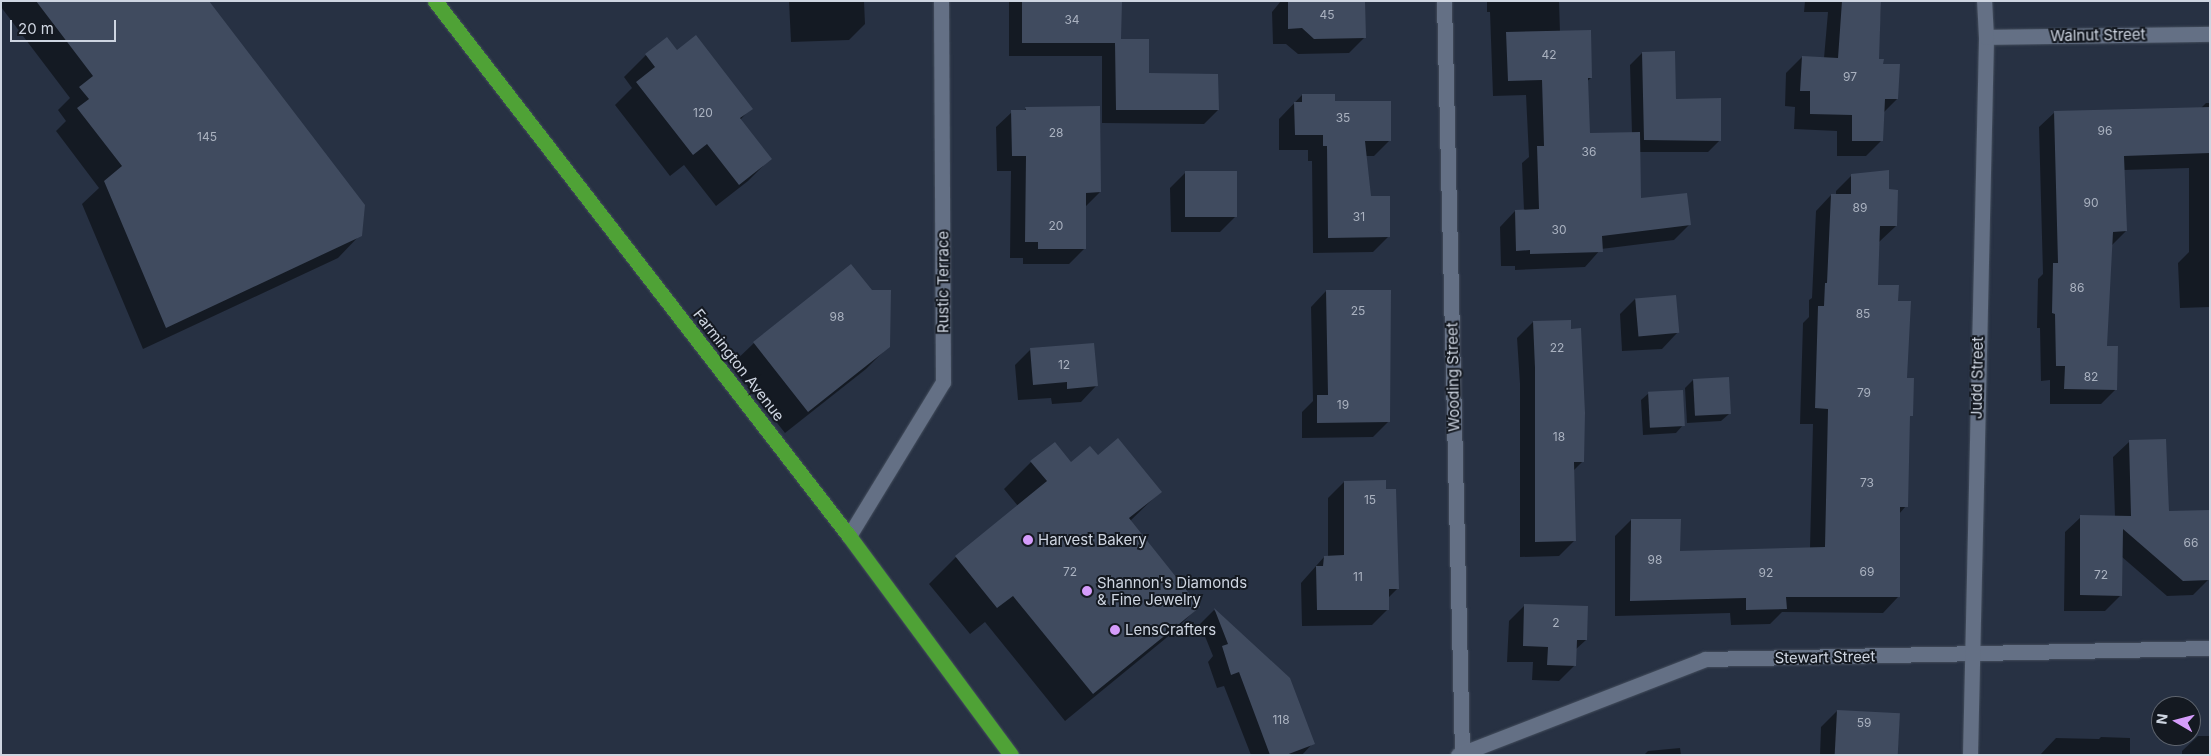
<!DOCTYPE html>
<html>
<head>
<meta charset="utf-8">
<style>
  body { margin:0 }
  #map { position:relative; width:2211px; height:756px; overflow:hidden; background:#273143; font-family:Inter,sans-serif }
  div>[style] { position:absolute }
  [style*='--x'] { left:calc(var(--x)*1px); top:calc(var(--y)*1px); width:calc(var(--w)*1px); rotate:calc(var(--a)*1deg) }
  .shadow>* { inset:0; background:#0007 }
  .building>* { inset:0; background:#404b5f; transform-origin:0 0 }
  .roads { filter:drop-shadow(0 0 1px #444e5d) drop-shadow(0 0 1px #444e5d) }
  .minor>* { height:15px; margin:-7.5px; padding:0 7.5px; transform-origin:7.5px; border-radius:7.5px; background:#647085 }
  .highway>* { height:15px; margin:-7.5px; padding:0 7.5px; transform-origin:7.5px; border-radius:7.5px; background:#4fa236 }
  .dots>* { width:14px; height:14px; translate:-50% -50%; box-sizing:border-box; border:2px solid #141921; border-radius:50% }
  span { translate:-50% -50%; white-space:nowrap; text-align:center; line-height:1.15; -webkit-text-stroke:4px #141921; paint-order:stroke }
  .number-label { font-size:12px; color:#aab2c0 }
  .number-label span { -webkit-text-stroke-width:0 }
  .street-label { font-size:15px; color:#ced5e1 }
  .poi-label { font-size:15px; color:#ced5e1 }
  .left { translate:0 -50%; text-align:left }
  .frame { position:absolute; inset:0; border:2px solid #ced5e1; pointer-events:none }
  .north { position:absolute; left:2151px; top:696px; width:50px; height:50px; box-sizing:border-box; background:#141921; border:1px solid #5e646e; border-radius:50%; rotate:278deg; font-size:14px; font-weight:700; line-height:20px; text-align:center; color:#ced5e1 }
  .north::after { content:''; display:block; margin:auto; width:18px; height:22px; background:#d59cfb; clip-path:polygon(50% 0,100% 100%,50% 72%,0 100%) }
  .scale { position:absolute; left:10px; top:20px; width:106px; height:22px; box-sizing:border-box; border:2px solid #ced5e1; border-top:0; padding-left:6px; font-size:15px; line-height:18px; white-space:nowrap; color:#ced5e1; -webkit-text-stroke:4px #141921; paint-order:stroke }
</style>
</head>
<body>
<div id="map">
  <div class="shadow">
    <i style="clip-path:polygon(1px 1px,208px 1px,360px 235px,338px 258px,143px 349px,82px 204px,99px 188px,56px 131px,66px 121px,58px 110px,70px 98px,1px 7px)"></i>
    <i style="clip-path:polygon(789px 1px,864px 1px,865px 24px,849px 40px,791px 42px)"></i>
    <i style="clip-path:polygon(1009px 1px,1120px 1px,1120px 40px,1148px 74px,1218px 110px,1204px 124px,1102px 123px,1102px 56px,1009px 56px)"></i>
    <i style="clip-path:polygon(1281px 1px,1364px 1px,1365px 37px,1349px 53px,1298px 54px,1286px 44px,1273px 44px,1272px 12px)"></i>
    <i style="clip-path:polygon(1487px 1px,1559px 1px,1560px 32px,1591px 78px,1586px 82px,1589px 135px,1632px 134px,1630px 65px,1642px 53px,1675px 100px,1720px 140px,1708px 152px,1639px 152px,1640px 200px,1690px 224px,1674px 240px,1601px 249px,1585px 267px,1515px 270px,1515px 266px,1501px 266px,1500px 227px,1515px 211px,1524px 211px,1522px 163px,1529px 157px,1526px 95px,1493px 96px,1490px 12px,1487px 12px)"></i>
    <i style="clip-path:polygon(1805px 1px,1881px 1px,1878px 60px,1897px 99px,1883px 113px,1882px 140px,1866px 156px,1837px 156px,1837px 131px,1794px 129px,1795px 107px,1785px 106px,1786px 73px,1802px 57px,1824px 58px,1828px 12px,1804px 12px)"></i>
    <i style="clip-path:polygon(677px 52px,751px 108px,740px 120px,770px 159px,748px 181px,716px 206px,684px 165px,670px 176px,615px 105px,632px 88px,624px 77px,646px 55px)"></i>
    <i style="clip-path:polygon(1302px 95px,1334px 102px,1390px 140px,1374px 156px,1366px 156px,1370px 197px,1389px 236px,1373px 252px,1313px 253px,1312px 161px,1308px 161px,1308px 150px,1279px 150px,1279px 119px)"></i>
    <i style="clip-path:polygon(2206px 103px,2210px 103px,2210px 307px,2180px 308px,2178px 263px,2189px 252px,2189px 168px,2124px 170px,2126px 231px,2111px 246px,2106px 348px,2116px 389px,2101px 404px,2050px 404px,2050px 380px,2041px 381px,2040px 328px,2037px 328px,2038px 279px,2043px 274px,2039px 127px,2055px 112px,2201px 108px)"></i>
    <i style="clip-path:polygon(1026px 108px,1100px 192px,1085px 207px,1085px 248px,1069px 264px,1023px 264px,1023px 258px,1010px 258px,1011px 171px,997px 171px,996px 127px,1012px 112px,1023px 112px)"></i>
    <i style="clip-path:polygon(1186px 172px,1236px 216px,1220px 232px,1171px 232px,1170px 188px)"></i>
    <i style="clip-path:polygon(1852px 175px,1888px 190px,1896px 226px,1879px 242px,1877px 286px,1897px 302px,1911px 415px,1908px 418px,1906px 506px,1899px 514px,1898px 597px,1883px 613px,1782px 612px,1770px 624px,1731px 625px,1730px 613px,1615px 616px,1615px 536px,1631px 520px,1679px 552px,1810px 548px,1813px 424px,1800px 424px,1803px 323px,1809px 317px,1809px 300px,1812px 298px,1816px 211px,1831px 195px,1836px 195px,1836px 191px)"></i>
    <i style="clip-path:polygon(851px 265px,889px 346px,866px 369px,785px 433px,731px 365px,754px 343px)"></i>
    <i style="clip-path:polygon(1326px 291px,1389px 421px,1373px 437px,1302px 438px,1302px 412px,1313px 401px,1311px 307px)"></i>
    <i style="clip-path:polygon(1635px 299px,1677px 333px,1662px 349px,1622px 351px,1620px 314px)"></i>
    <i style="clip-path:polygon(1533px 322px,1570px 330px,1583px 461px,1573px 471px,1575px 540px,1559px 556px,1520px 557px,1520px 384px,1517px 338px)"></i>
    <i style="clip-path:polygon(1031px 349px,1096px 386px,1081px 402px,1052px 404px,1051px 398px,1018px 400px,1015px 365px)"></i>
    <i style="clip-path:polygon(1693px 380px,1729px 414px,1721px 421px,1687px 423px,1685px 388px)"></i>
    <i style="clip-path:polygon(1649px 393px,1683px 425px,1676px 433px,1643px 435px,1641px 400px)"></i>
    <i style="clip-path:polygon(2129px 442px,2168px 513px,2209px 579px,2193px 595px,2167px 596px,2122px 557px,2121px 595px,2105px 611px,2064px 611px,2065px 532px,2081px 517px,2115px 517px,2113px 457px)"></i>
    <i style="clip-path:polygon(1097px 457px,1160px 492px,1129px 522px,1198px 607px,1171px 634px,1065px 721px,985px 622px,970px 634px,929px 584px,956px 557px,1018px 506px,1004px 489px,1031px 462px,1071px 463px)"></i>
    <i style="clip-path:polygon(1344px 482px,1398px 588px,1388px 598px,1388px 609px,1372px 625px,1302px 626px,1301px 583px,1324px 557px,1328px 557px,1328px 498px)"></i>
    <i style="clip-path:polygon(1525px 605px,1586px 640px,1575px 650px,1575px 665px,1559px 681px,1532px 680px,1533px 662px,1507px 662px,1509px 621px)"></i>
    <i style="clip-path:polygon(1214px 610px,1289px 678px,1313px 743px,1302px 755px,1251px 755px,1224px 686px,1217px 688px,1208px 662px,1213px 656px,1200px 624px)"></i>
    <i style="clip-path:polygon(1837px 711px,1896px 755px,1820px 755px,1821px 727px)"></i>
    <i style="clip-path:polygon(2198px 736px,2210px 736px,2210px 755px,2182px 755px,2182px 751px)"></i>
    <i style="clip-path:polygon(2101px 737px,2130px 738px,2130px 755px,2040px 755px,2056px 738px,2099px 739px)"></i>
    <i style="clip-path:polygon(1680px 748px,1681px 755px,1644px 755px,1648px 751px)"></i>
  </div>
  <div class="building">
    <i style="clip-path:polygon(36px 1px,209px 1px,365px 205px,362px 236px,166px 328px,104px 181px,122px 166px,77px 108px,89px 99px,79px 87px,93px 76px)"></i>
    <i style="clip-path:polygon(1022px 1px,1122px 1px,1121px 39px,1149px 39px,1149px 73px,1218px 74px,1219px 110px,1116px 110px,1115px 43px,1022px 43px)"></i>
    <i style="clip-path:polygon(1288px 1px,1365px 1px,1366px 38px,1314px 39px,1302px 28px,1288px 29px)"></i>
    <i style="clip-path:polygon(1842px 1px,1881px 1px,1879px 59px,1884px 59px,1883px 64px,1900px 64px,1898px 99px,1885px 99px,1883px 141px,1852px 141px,1852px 115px,1810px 114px,1810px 91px,1800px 91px,1802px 56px,1838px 58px)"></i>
    <i style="clip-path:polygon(1591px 30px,1592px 78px,1588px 78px,1590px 133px,1640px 132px,1641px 198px,1687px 193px,1691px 225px,1602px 236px,1603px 252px,1530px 254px,1530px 250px,1516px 251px,1515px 210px,1539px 209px,1537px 146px,1544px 146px,1542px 80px,1508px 81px,1506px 32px)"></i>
    <i style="clip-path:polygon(696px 35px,753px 109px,740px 118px,772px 159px,739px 185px,707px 144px,693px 155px,636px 82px,655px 67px,645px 54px,667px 37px,677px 50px)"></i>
    <i style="clip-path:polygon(1675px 51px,1676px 99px,1721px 98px,1721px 141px,1644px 140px,1642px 52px)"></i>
    <i style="clip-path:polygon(1302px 94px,1335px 94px,1335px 101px,1391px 101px,1391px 141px,1365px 141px,1371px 196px,1390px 196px,1390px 237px,1328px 238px,1327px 146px,1323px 146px,1323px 135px,1295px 135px,1294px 102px,1302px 102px)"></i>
    <i style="clip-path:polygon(1100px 106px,1101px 192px,1086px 193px,1086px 249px,1038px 249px,1038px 242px,1025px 242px,1026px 156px,1012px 156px,1011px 110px,1026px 110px,1025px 107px)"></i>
    <i style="clip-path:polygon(2210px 107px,2210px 153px,2124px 156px,2127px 231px,2113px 232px,2107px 346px,2118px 346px,2117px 390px,2064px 389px,2065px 366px,2056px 366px,2055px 314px,2052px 313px,2053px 263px,2058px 263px,2054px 111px)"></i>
    <i style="clip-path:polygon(1889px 170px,1889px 189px,1898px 190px,1897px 226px,1880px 226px,1878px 285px,1899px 285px,1898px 301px,1911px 301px,1907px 378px,1914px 378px,1913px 416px,1910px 416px,1908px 507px,1900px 507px,1900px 597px,1786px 597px,1787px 609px,1746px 610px,1746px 598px,1630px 601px,1631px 519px,1681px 519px,1680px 551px,1825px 547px,1828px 409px,1815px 408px,1818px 306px,1824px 306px,1825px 283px,1827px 283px,1831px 194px,1851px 194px,1851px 174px)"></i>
    <i style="left:1185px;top:171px;width:52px;height:46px"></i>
    <i style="clip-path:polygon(851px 264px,872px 290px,891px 290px,890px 347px,808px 412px,753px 342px)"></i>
    <i style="clip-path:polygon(1326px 290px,1391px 290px,1390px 422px,1317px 423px,1317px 395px,1328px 395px)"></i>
    <i style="left:1676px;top:295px;width:38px;height:41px;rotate:85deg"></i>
    <i style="clip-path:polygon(1571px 320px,1571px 329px,1581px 328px,1585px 413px,1584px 462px,1574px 462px,1576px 541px,1535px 542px,1535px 368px,1533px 321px)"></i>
    <i style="clip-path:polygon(1094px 343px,1098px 386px,1067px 389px,1067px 382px,1033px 385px,1030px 348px)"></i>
    <i style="left:1729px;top:377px;width:37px;height:36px;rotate:87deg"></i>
    <i style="left:1683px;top:390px;width:36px;height:35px;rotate:87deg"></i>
    <i style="clip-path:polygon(1118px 438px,1162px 492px,1129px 518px,1200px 607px,1093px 694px,1013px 596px,997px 608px,955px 556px,1047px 481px,1030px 461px,1055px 442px,1071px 462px,1090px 446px,1098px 455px)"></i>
    <i style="clip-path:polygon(2166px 439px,2169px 511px,2210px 510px,2210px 580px,2183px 581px,2123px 529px,2122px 596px,2080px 595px,2080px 515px,2131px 516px,2129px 440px)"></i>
    <i style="clip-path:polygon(1386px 480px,1386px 489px,1396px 489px,1398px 555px,1399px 589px,1389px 589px,1389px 610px,1317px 610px,1316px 566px,1323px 566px,1324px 556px,1344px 555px,1344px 481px)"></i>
    <i style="clip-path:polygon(1524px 604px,1588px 606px,1587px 640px,1577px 640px,1576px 666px,1547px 665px,1548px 647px,1523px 646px)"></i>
    <i style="clip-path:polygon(1214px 608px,1290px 678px,1315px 744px,1286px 755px,1270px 755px,1239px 672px,1231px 675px,1222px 646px,1228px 644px)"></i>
    <i style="left:1837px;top:710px;width:63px;height:44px;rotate:3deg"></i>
  </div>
  <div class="roads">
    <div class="minor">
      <i style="--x:1444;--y:1;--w:752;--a:88.63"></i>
      <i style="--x:1986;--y:37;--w:224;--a:-0.8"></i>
      <i style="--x:849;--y:536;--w:180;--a:-58.6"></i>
      <i style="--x:943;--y:382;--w:381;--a:-90.3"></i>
      <i style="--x:1458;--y:755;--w:265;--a:-21.2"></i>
      <i style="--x:1705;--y:659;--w:505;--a:-1.25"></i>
      <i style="--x:1970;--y:755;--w:718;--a:-88.72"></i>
      <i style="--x:1986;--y:37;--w:36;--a:-93"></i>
    </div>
    <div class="highway">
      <i style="--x:435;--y:1;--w:676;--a:52.27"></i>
      <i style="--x:849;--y:536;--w:272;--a:53.5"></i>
    </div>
  </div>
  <div class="dots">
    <i style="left:1028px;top:540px;background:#d59cfb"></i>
    <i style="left:1087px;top:591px;background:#d59cfb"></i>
    <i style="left:1115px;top:630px;background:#d59cfb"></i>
  </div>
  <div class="number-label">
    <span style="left:1327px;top:15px">45</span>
    <span style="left:1072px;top:20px">34</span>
    <span style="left:1549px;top:55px">42</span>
    <span style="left:1850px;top:77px">97</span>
    <span style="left:703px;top:113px">120</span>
    <span style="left:1343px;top:118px">35</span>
    <span style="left:2105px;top:131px">96</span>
    <span style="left:1056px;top:133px">28</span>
    <span style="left:207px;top:137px">145</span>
    <span style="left:1589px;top:152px">36</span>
    <span style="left:2091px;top:203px">90</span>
    <span style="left:1860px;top:208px">89</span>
    <span style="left:1359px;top:217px">31</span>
    <span style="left:1056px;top:226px">20</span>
    <span style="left:1559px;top:230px">30</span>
    <span style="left:2077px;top:288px">86</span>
    <span style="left:1358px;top:311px">25</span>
    <span style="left:1863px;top:314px">85</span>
    <span style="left:837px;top:317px">98</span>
    <span style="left:1557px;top:348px">22</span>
    <span style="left:1064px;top:365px">12</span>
    <span style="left:2091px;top:377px">82</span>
    <span style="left:1864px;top:393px">79</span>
    <span style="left:1343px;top:405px">19</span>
    <span style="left:1559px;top:437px">18</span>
    <span style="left:1867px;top:483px">73</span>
    <span style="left:1370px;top:500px">15</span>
    <span style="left:2191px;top:543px">66</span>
    <span style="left:1655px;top:560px">98</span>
    <span style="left:1070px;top:572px">72</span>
    <span style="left:1867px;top:572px">69</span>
    <span style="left:1766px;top:573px">92</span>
    <span style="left:2101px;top:575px">72</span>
    <span style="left:1358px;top:577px">11</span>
    <span style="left:1556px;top:623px">2</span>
    <span style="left:1281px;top:720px">118</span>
    <span style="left:1864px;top:723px">59</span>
  </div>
  <div class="street-label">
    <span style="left:2098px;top:35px;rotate:-1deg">Walnut Street</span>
    <span style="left:943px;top:282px;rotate:-90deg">Rustic Terrace</span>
    <span style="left:739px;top:365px;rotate:52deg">Farmington Avenue</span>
    <span style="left:1453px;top:377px;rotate:-91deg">Wooding Street</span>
    <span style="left:1977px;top:378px;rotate:-89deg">Judd Street</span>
    <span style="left:1825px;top:657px;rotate:-1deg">Stewart Street</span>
  </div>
  <div class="poi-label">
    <span class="left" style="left:1038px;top:540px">Harvest Bakery</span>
    <span class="left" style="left:1097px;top:591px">Shannon's Diamonds<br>&amp; Fine Jewelry</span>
    <span class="left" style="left:1125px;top:630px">LensCrafters</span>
  </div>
  <div class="frame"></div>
  <div class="north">N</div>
  <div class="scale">20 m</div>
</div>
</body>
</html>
